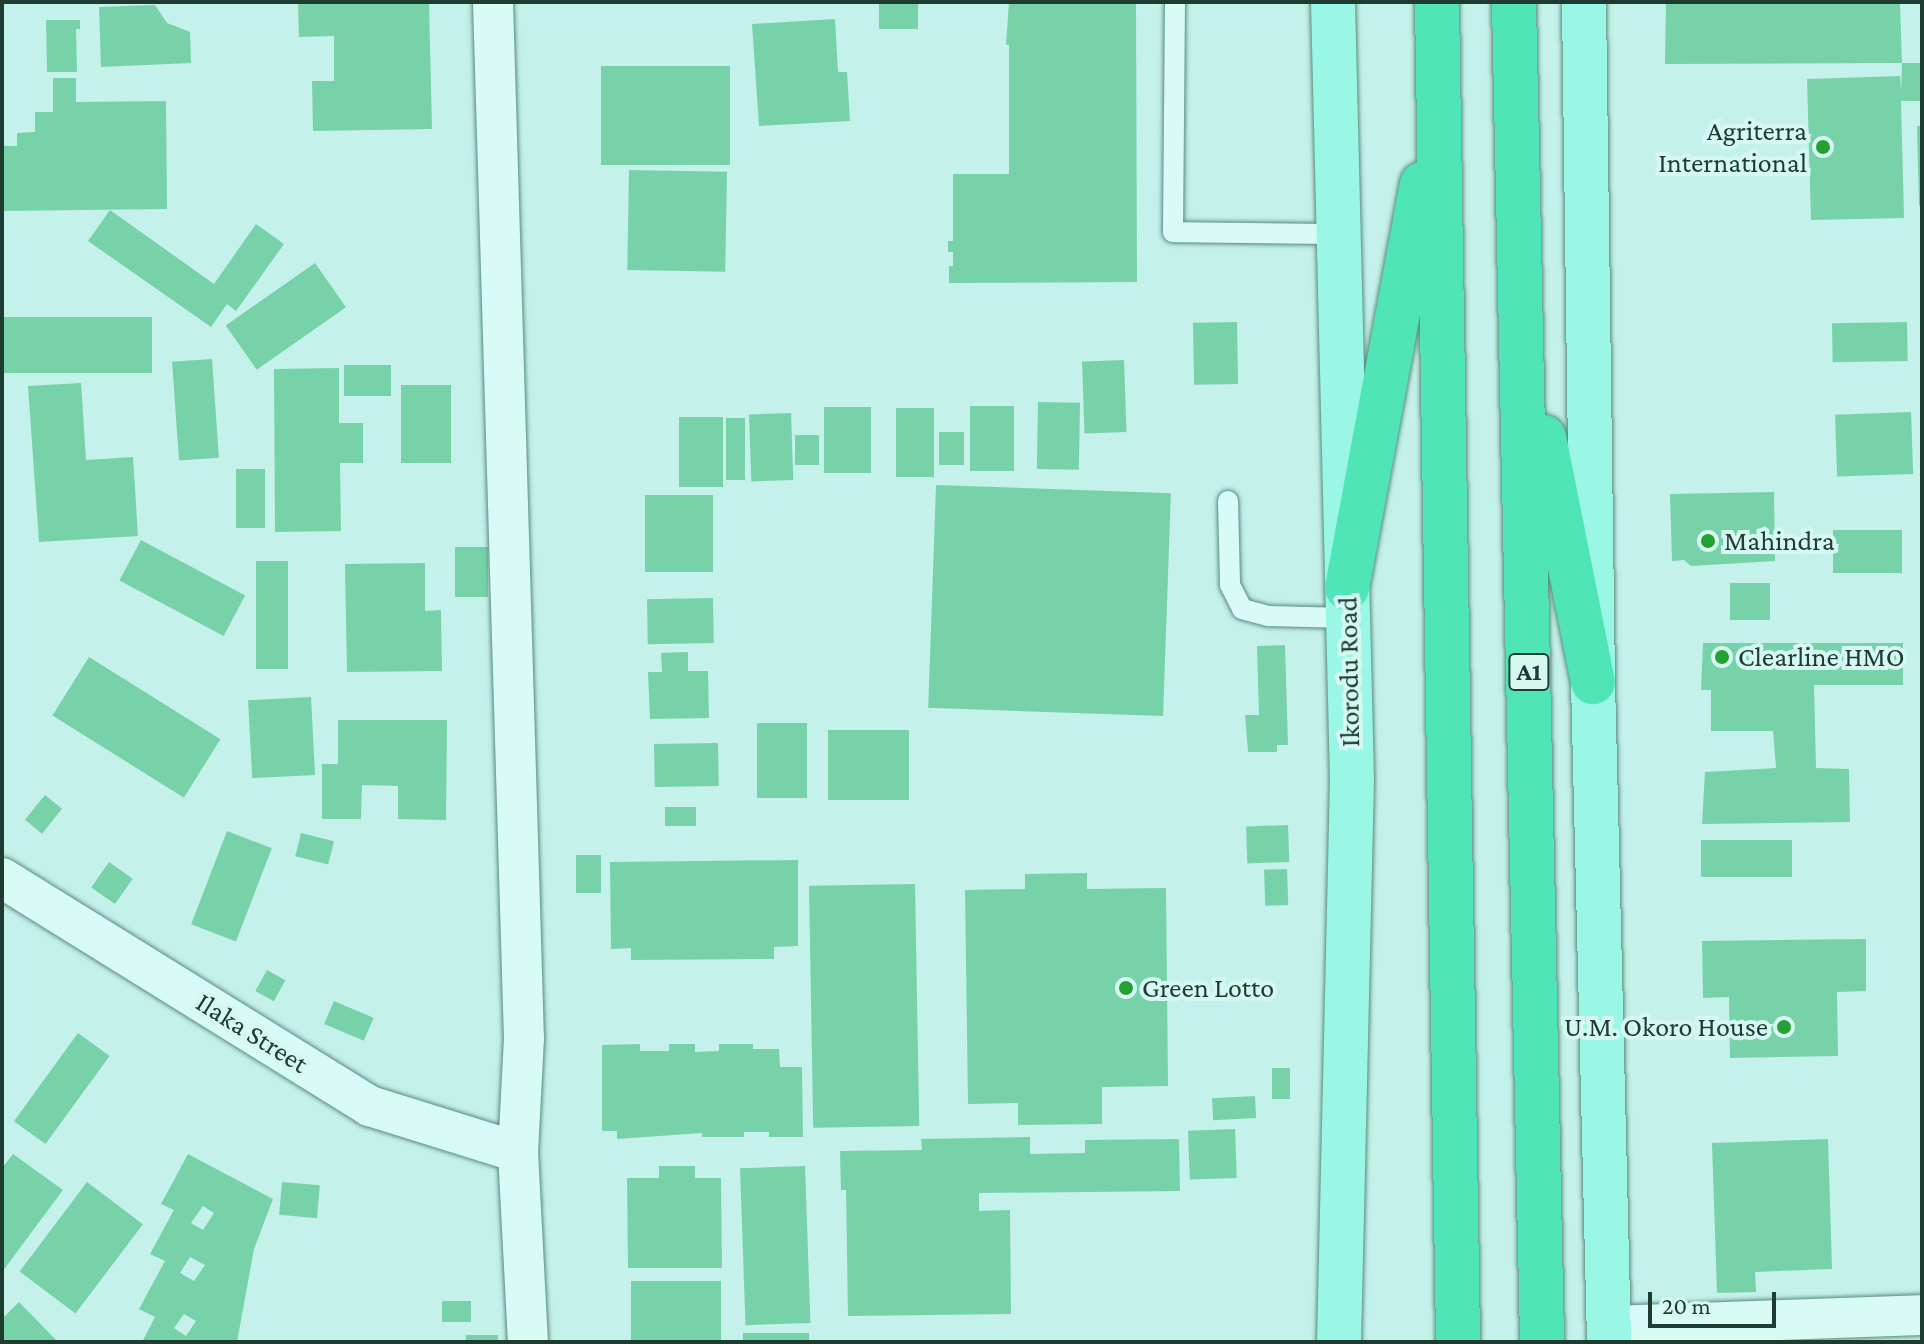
<!DOCTYPE html>
<html>
<head>
<meta charset="utf-8">
<style>
  body { margin:0 }
  #map { position:relative; width:1924px; height:1344px; overflow:hidden; background:#c4f1ea; font-family:"Crimson Pro",serif }
  div>[style] { position:absolute }
  [style*='--x'] { left:calc(var(--x)*1px); top:calc(var(--y)*1px); width:calc(var(--w)*1px); rotate:calc(var(--a)*1deg) }
  .building>* { inset:0; background:#78d2a9; transform-origin:0 0 }
  .roads { filter:drop-shadow(0 0 2px #598d7c) drop-shadow(0 0 2px #598d7c) }
  .service>* { height:20px; margin:-10px; padding:0 10px; transform-origin:10px; border-radius:10px; background:#d9fbf5 }
  .minor>* { height:40px; margin:-20px; padding:0 20px; transform-origin:20px; border-radius:20px; background:#d9fbf5 }
  .primary>* { height:44px; margin:-22px; padding:0 22px; transform-origin:22px; border-radius:22px; background:#9af6e5 }
  .motorway>* { height:44px; margin:-22px; padding:0 22px; transform-origin:22px; border-radius:22px; background:#50e5b7 }
  .dots>* { width:22px; height:22px; translate:-50% -50%; box-sizing:border-box; border:4px solid #d5f8f2; border-radius:50% }
  span { translate:-50% -50%; white-space:nowrap; text-align:center; line-height:1.15; -webkit-text-stroke:8px #d5f8f2; paint-order:stroke }
  .shield-label span { padding:2px 6px; background:#d5f8f2; border:2px solid; border-radius:6px; -webkit-text-stroke-width:0 }
  .shield-label { font-size:26px; color:#1e3c31; font-weight:700 }
  .poi-label { font-size:28px; color:#1e3c31 }
  .right { translate:-100% -50%; text-align:right }
  .left { translate:0 -50%; text-align:left }
  .street-label { font-size:28px; color:#1e3c31 }
  .frame { position:absolute; inset:0; border:4px solid #1e3c31; pointer-events:none }
  .scale { position:absolute; left:1648px; top:1292px; width:128px; height:36px; box-sizing:border-box; border:4px solid #1e3c31; border-top:0; padding-left:10px; font-size:24px; line-height:28px; white-space:nowrap; color:#1e3c31; -webkit-text-stroke:6px #d5f8f2; paint-order:stroke }
</style>
</head>
<body>
<div id="map">
  <div class="building">
    <i style="clip-path:polygon(298px 2px,429px 2px,432px 129px,313px 131px,312px 81px,334px 81px,334px 36px,299px 37px)"></i>
    <i style="left:879px;top:2px;width:39px;height:27px"></i>
    <i style="clip-path:polygon(1009px 2px,1136px 2px,1137px 282px,949px 283px,949px 266px,953px 266px,953px 252px,948px 252px,948px 241px,953px 241px,953px 174px,1009px 174px,1009px 45px,1006px 45px)"></i>
    <i style="clip-path:polygon(1666px 2px,1900px 2px,1902px 63px,1922px 63px,1922px 101px,1901px 101px,1904px 218px,1811px 220px,1807px 79px,1900px 76px,1901px 91px,1902px 63px,1665px 64px)"></i>
    <i style="clip-path:polygon(155px 5px,167px 23px,190px 32px,191px 63px,101px 67px,99px 7px)"></i>
    <i style="clip-path:polygon(835px 19px,838px 72px,847px 72px,850px 121px,759px 126px,752px 24px)"></i>
    <i style="clip-path:polygon(46px 20px,80px 20px,80px 29px,76px 29px,77px 72px,47px 72px)"></i>
    <i style="left:601px;top:66px;width:129px;height:99px"></i>
    <i style="clip-path:polygon(53px 78px,76px 78px,76px 102px,166px 101px,167px 209px,2px 211px,3px 146px,17px 146px,17px 133px,35px 132px,35px 112px,53px 112px)"></i>
    <i style="clip-path:polygon(1917px 126px,1922px 126px,1922px 206px,1919px 206px)"></i>
    <i style="left:629px;top:170px;width:98px;height:100px;rotate:1deg"></i>
    <i style="clip-path:polygon(110px 210px,214px 284px,256px 224px,284px 244px,236px 311px,227px 304px,211px 327px,88px 241px)"></i>
    <i style="left:315px;top:263px;width:54px;height:109px;rotate:55deg"></i>
    <i style="left:2px;top:317px;width:150px;height:56px"></i>
    <i style="left:1237px;top:322px;width:62px;height:44px;rotate:89deg"></i>
    <i style="left:1907px;top:322px;width:39px;height:75px;rotate:89deg"></i>
    <i style="left:212px;top:359px;width:99px;height:40px;rotate:86deg"></i>
    <i style="left:1124px;top:360px;width:72px;height:42px;rotate:88deg"></i>
    <i style="left:344px;top:365px;width:47px;height:31px"></i>
    <i style="clip-path:polygon(339px 368px,339px 423px,363px 423px,363px 463px,340px 463px,341px 531px,275px 532px,274px 369px)"></i>
    <i style="clip-path:polygon(81px 383px,86px 460px,133px 457px,138px 536px,39px 542px,28px 386px)"></i>
    <i style="left:401px;top:385px;width:50px;height:78px"></i>
    <i style="left:1038px;top:402px;width:42px;height:67px;rotate:1deg"></i>
    <i style="left:970px;top:406px;width:44px;height:65px"></i>
    <i style="left:824px;top:407px;width:47px;height:66px"></i>
    <i style="left:896px;top:408px;width:38px;height:69px"></i>
    <i style="left:1911px;top:412px;width:62px;height:76px;rotate:88deg"></i>
    <i style="left:791px;top:413px;width:67px;height:42px;rotate:88deg"></i>
    <i style="left:679px;top:417px;width:44px;height:70px"></i>
    <i style="left:726px;top:418px;width:19px;height:62px"></i>
    <i style="left:939px;top:432px;width:25px;height:33px"></i>
    <i style="left:795px;top:435px;width:24px;height:30px"></i>
    <i style="left:236px;top:469px;width:29px;height:59px"></i>
    <i style="left:936px;top:485px;width:235px;height:223px;rotate:2deg"></i>
    <i style="clip-path:polygon(1774px 492px,1775px 561px,1691px 566px,1684px 560px,1672px 561px,1670px 494px)"></i>
    <i style="left:645px;top:495px;width:68px;height:77px"></i>
    <i style="left:1902px;top:530px;width:43px;height:69px;rotate:90deg"></i>
    <i style="left:141px;top:540px;width:118px;height:46px;rotate:28deg"></i>
    <i style="left:455px;top:547px;width:33px;height:50px"></i>
    <i style="left:256px;top:561px;width:32px;height:108px"></i>
    <i style="clip-path:polygon(425px 563px,425px 611px,441px 610px,442px 671px,347px 672px,345px 564px)"></i>
    <i style="left:1730px;top:583px;width:40px;height:37px"></i>
    <i style="left:713px;top:598px;width:45px;height:66px;rotate:89deg"></i>
    <i style="clip-path:polygon(1703px 643px,1903px 643px,1903px 685px,1814px 685px,1816px 768px,1849px 769px,1850px 822px,1702px 824px,1705px 772px,1776px 768px,1773px 731px,1711px 731px,1711px 690px,1701px 690px)"></i>
    <i style="clip-path:polygon(1285px 645px,1288px 745px,1277px 745px,1277px 752px,1248px 752px,1245px 715px,1259px 715px,1257px 646px)"></i>
    <i style="clip-path:polygon(688px 652px,688px 671px,708px 671px,709px 718px,650px 719px,648px 672px,662px 672px,661px 653px)"></i>
    <i style="left:89px;top:657px;width:155px;height:69px;rotate:32deg"></i>
    <i style="left:311px;top:697px;width:78px;height:63px;rotate:87deg"></i>
    <i style="clip-path:polygon(338px 720px,447px 720px,446px 820px,398px 819px,398px 786px,362px 785px,361px 819px,322px 819px,322px 764px,338px 764px)"></i>
    <i style="left:757px;top:723px;width:50px;height:75px"></i>
    <i style="left:828px;top:730px;width:81px;height:70px"></i>
    <i style="left:718px;top:743px;width:43px;height:64px;rotate:89deg"></i>
    <i style="left:45px;top:795px;width:22px;height:32px;rotate:39deg"></i>
    <i style="left:665px;top:807px;width:31px;height:19px"></i>
    <i style="left:1288px;top:825px;width:37px;height:42px;rotate:88deg"></i>
    <i style="left:227px;top:831px;width:48px;height:100px;rotate:21deg"></i>
    <i style="left:301px;top:833px;width:34px;height:24px;rotate:14deg"></i>
    <i style="left:1792px;top:840px;width:37px;height:91px;rotate:90deg"></i>
    <i style="left:576px;top:855px;width:25px;height:38px"></i>
    <i style="clip-path:polygon(798px 860px,798px 946px,774px 947px,774px 959px,631px 960px,631px 948px,611px 949px,610px 862px)"></i>
    <i style="left:109px;top:862px;width:29px;height:31px;rotate:35deg"></i>
    <i style="left:1287px;top:869px;width:36px;height:23px;rotate:88deg"></i>
    <i style="clip-path:polygon(1087px 873px,1087px 889px,1166px 888px,1168px 1086px,1102px 1087px,1102px 1124px,1018px 1125px,1018px 1103px,968px 1104px,965px 890px,1025px 889px,1025px 874px)"></i>
    <i style="left:915px;top:884px;width:242px;height:106px;rotate:89deg"></i>
    <i style="clip-path:polygon(1866px 939px,1866px 991px,1837px 992px,1838px 1056px,1730px 1058px,1729px 997px,1703px 998px,1702px 941px)"></i>
    <i style="left:267px;top:970px;width:21px;height:24px;rotate:29deg"></i>
    <i style="left:334px;top:1001px;width:43px;height:25px;rotate:23deg"></i>
    <i style="left:78px;top:1033px;width:39px;height:109px;rotate:36deg"></i>
    <i style="clip-path:polygon(640px 1044px,640px 1051px,669px 1051px,669px 1044px,695px 1044px,695px 1052px,719px 1051px,719px 1044px,753px 1044px,753px 1049px,779px 1049px,780px 1067px,802px 1067px,803px 1137px,769px 1137px,769px 1132px,744px 1132px,744px 1137px,702px 1137px,702px 1133px,617px 1139px,617px 1131px,602px 1131px,602px 1045px)"></i>
    <i style="left:1272px;top:1068px;width:18px;height:31px"></i>
    <i style="left:1255px;top:1096px;width:22px;height:43px;rotate:87deg"></i>
    <i style="left:1235px;top:1129px;width:49px;height:47px;rotate:88deg"></i>
    <i style="clip-path:polygon(1030px 1137px,1030px 1154px,1085px 1153px,1085px 1140px,1179px 1139px,1180px 1191px,979px 1193px,979px 1211px,1010px 1210px,1011px 1314px,848px 1316px,846px 1190px,841px 1190px,840px 1151px,922px 1150px,921px 1139px)"></i>
    <i style="clip-path:polygon(1828px 1139px,1832px 1269px,1755px 1272px,1756px 1292px,1717px 1293px,1712px 1143px)"></i>
    <i style="clip-path:polygon(13px 1154px,63px 1190px,2px 1272px,2px 1168px)"></i>
    <i style="clip-path:polygon(evenodd,188px 1154px,273px 1199px,254px 1249px,237px 1342px,142px 1342px,155px 1317px,139px 1309px,165px 1261px,150px 1254px,174px 1210px,161px 1204px,188px 1154px,203px 1206px,214px 1213px,203px 1230px,191px 1223px,203px 1206px,188px 1154px,190px 1257px,205px 1265px,194px 1281px,180px 1273px,190px 1257px,188px 1154px,184px 1314px,196px 1321px,186px 1336px,174px 1328px,184px 1314px)"></i>
    <i style="clip-path:polygon(659px 1166px,695px 1166px,695px 1178px,721px 1178px,722px 1268px,628px 1268px,627px 1178px,659px 1178px)"></i>
    <i style="left:805px;top:1166px;width:157px;height:65px;rotate:88deg"></i>
    <i style="left:87px;top:1182px;width:70px;height:112px;rotate:37deg"></i>
    <i style="left:282px;top:1182px;width:38px;height:33px;rotate:5deg"></i>
    <i style="left:721px;top:1281px;width:61px;height:90px;rotate:90deg"></i>
    <i style="left:442px;top:1301px;width:29px;height:21px"></i>
    <i style="clip-path:polygon(19px 1302px,58px 1342px,7px 1342px,2px 1337px,2px 1319px)"></i>
    <i style="left:743px;top:1333px;width:66px;height:9px"></i>
    <i style="left:466px;top:1335px;width:32px;height:7px"></i>
  </div>
  <div class="roads">
    <div class="service">
      <i style="--x:1175;--y:2;--w:230;--a:90.5"></i>
      <i style="--x:1173;--y:232;--w:166;--a:0.7"></i>
      <i style="--x:1228;--y:501;--w:84;--a:88.6"></i>
      <i style="--x:1230;--y:585;--w:27;--a:63"></i>
      <i style="--x:1242;--y:609;--w:28;--a:15"></i>
      <i style="--x:1269;--y:616;--w:78;--a:1.5"></i>
    </div>
    <div class="minor">
      <i style="--x:493;--y:2;--w:1036;--a:88.29"></i>
      <i style="--x:524;--y:1038;--w:114;--a:93"></i>
      <i style="--x:518;--y:1152;--w:190;--a:87"></i>
      <i style="--x:2;--y:878;--w:433;--a:31.8"></i>
      <i style="--x:370;--y:1106;--w:155;--a:17.3"></i>
      <i style="--x:1609;--y:1326;--w:313;--a:-2"></i>
    </div>
    <div class="primary">
      <i style="--x:1333;--y:2;--w:777;--a:88.6"></i>
      <i style="--x:1352;--y:779;--w:563;--a:91.32"></i>
      <i style="--x:1584;--y:2;--w:680;--a:89.24"></i>
      <i style="--x:1593;--y:682;--w:660;--a:88.61"></i>
    </div>
    <div class="motorway">
      <i style="--x:1437;--y:2;--w:1340;--a:89.1"></i>
      <i style="--x:1514;--y:2;--w:1340;--a:88.8"></i>
      <i style="--x:1544;--y:437;--w:250;--a:78.7"></i>
      <i style="--x:1347;--y:588;--w:411;--a:-79.5"></i>
    </div>
  </div>
  <div class="dots">
    <i style="left:1823px;top:147px;background:#25a134"></i>
    <i style="left:1708px;top:541px;background:#25a134"></i>
    <i style="left:1722px;top:657px;background:#25a134"></i>
    <i style="left:1126px;top:988px;background:#25a134"></i>
    <i style="left:1784px;top:1027px;background:#25a134"></i>
  </div>
  <div class="shield-label">
    <span style="left:1529px;top:672px">A1</span>
  </div>
  <div class="poi-label">
    <span class="right" style="left:1807px;top:147px">Agriterra<br>International</span>
    <span class="left" style="left:1724px;top:541px">Mahindra</span>
    <span class="left" style="left:1738px;top:657px">Clearline HMO</span>
    <span class="left" style="left:1142px;top:988px">Green Lotto</span>
    <span class="right" style="left:1768px;top:1027px">U.M. Okoro House</span>
  </div>
  <div class="street-label">
    <span style="left:1349px;top:672px;rotate:-91deg">Ikorodu Road</span>
    <span style="left:252px;top:1033px;rotate:32deg">Ilaka Street</span>
  </div>
  <div class="frame"></div>
  <div class="scale">20 m</div>
</div>
</body>
</html>
